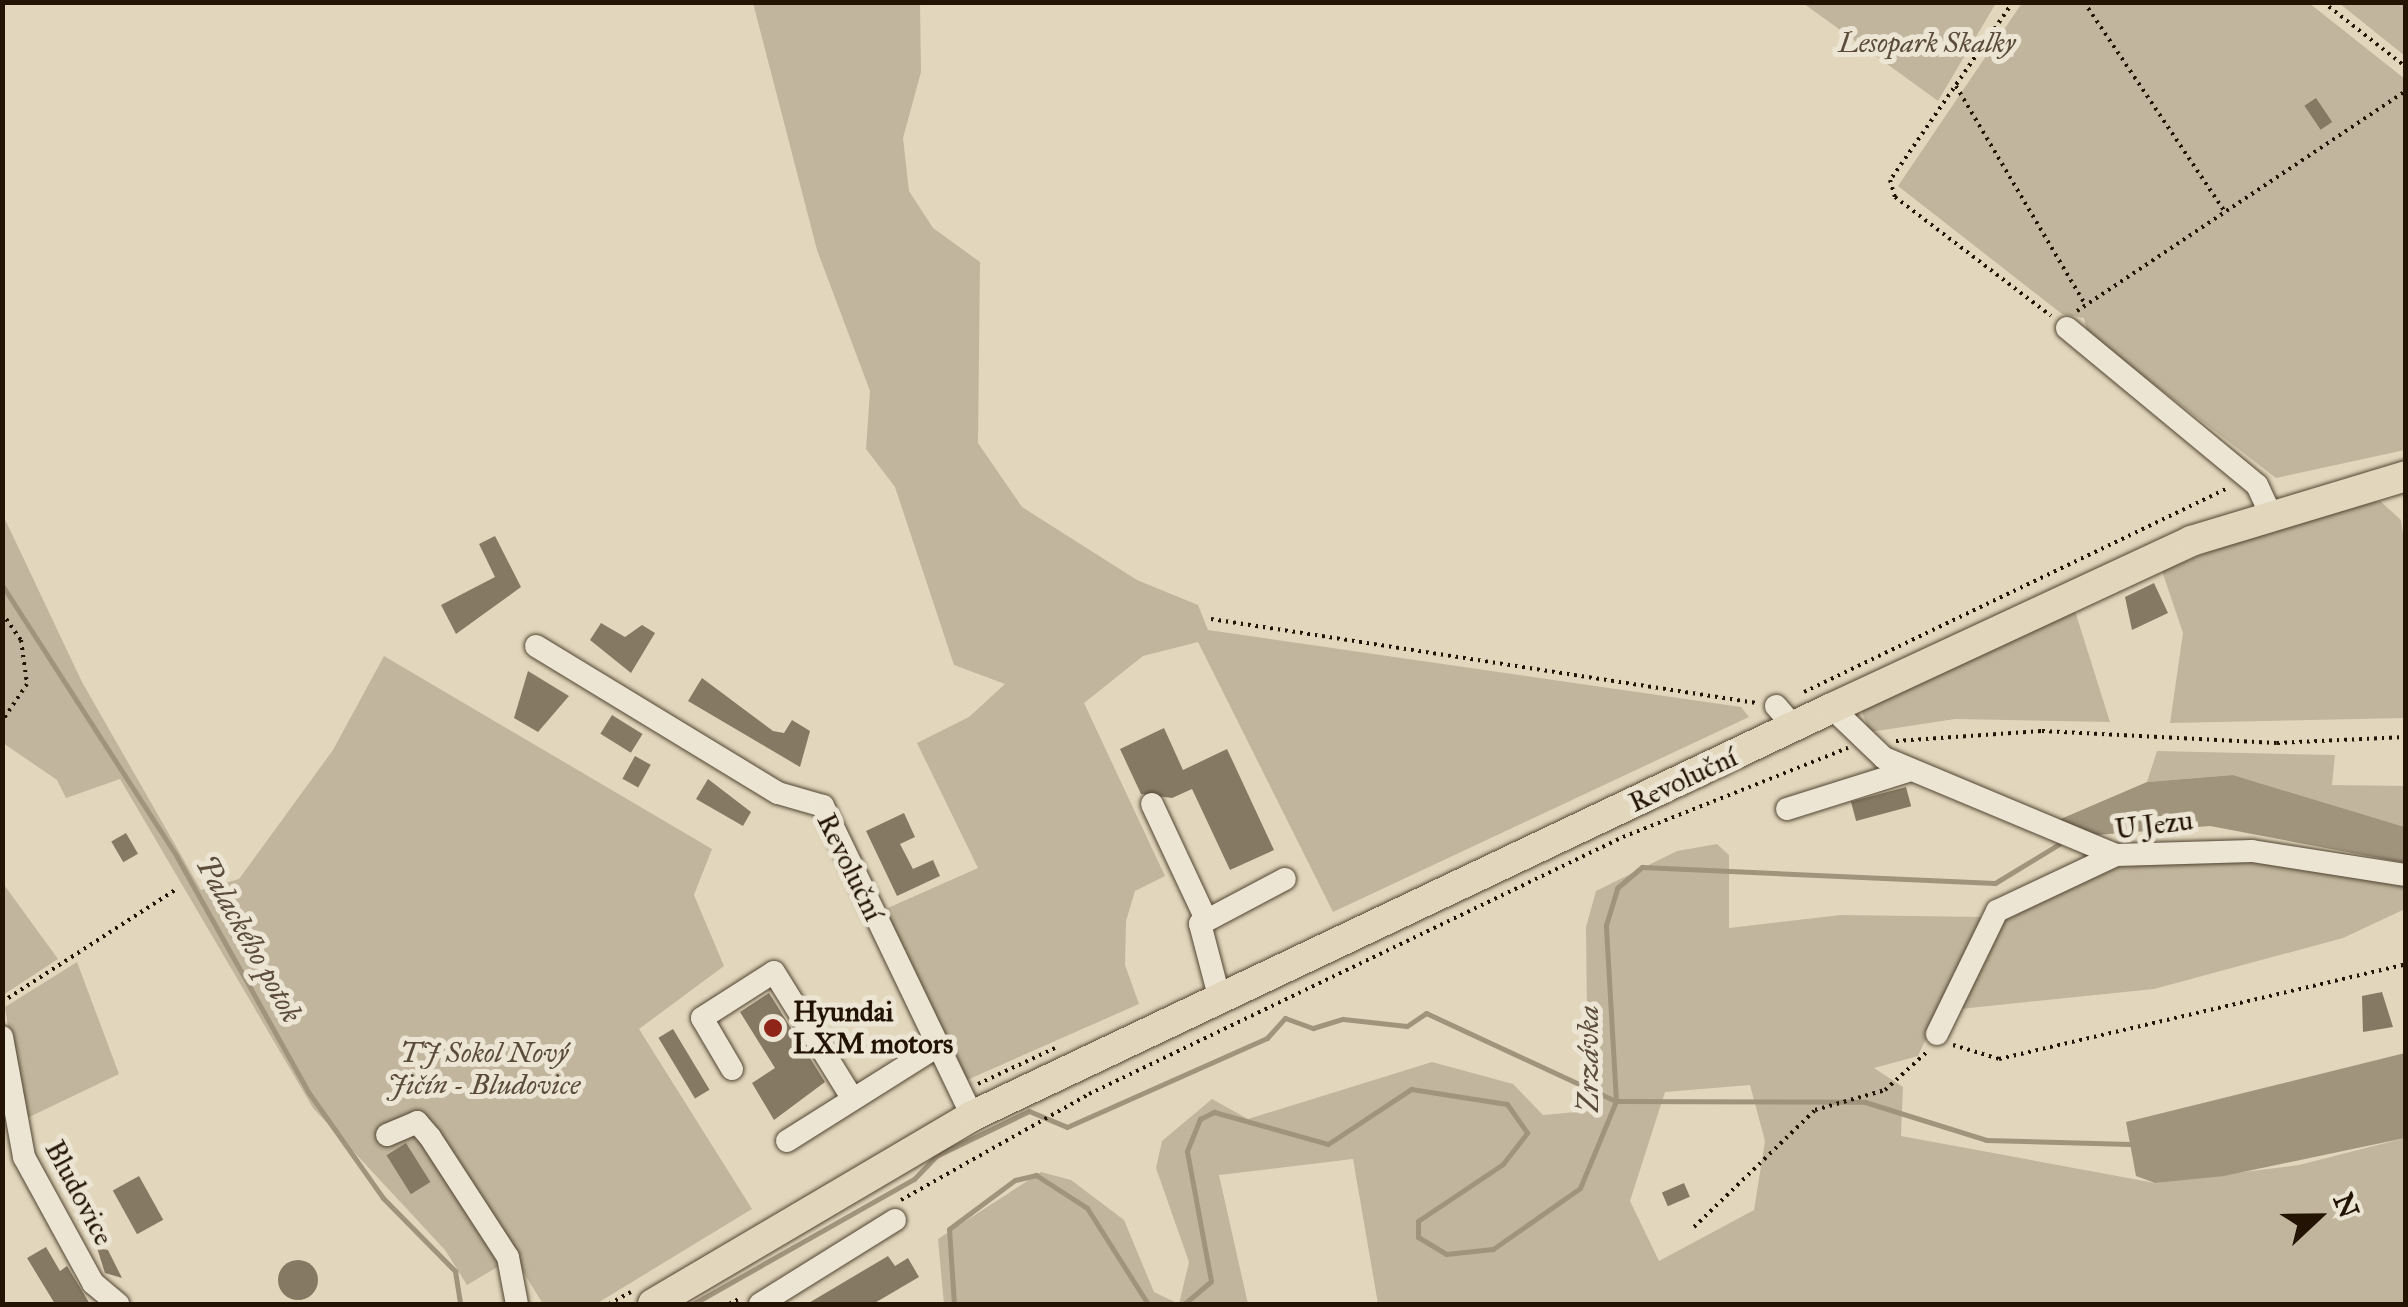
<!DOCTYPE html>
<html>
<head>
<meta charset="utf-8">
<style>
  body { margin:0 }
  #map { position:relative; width:2408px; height:1307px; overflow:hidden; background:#e2d7bd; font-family:"IM FELL Great Primer",serif }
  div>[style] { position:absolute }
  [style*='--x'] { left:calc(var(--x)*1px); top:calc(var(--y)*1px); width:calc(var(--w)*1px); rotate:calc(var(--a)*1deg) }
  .green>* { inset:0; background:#c1b69d }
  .water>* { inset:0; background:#a1947d }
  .stream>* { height:5px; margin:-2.5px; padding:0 2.5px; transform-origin:2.5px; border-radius:2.5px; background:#a1947d }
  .building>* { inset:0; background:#867963; transform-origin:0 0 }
  .round { border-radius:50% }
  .path>* { height:4px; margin-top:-2px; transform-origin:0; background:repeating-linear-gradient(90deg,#221302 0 2.5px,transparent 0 7.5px) }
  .roads { filter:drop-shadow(0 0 2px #524431) drop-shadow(0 0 2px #524431) }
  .minor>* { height:22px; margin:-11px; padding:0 11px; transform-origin:11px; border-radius:11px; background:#ece5d4 }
  .major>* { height:30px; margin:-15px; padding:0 15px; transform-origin:15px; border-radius:15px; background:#e2d7bd }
  .dots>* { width:28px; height:28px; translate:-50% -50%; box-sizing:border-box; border:5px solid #ece5d4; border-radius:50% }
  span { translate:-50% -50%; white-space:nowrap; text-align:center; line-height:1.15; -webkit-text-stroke:10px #ece5d4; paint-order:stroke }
  .park-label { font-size:28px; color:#5a4c38; font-style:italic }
  .street-label { font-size:28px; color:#221302 }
  .poi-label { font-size:28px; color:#221302; font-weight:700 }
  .left { translate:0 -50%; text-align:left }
  .water-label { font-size:30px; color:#5b4d39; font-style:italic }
  .frame { position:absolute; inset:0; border:5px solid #221302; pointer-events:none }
  .north { position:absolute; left:2268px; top:1167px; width:100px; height:100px; -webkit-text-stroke:8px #ece5d4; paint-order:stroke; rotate:68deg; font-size:28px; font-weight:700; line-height:40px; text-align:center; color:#221302 }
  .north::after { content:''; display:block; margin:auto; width:35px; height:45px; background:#221302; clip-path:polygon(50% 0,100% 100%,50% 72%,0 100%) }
</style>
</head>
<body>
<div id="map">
  <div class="green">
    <i style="clip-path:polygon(753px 3px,920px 3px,921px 72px,903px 138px,909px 191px,933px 228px,980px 262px,978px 443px,1022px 507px,1137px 580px,1198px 605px,1208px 630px,1741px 707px,1749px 717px,1333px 912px,1198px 642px,1143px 656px,1084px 703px,1165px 876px,1135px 891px,1126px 921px,1125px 965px,1139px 1004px,967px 1080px,881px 911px,978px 868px,917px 743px,969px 717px,1005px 684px,954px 665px,895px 487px,866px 449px,870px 391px,817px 250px)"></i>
    <i style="clip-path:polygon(1803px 3px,1996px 3px,1938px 101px)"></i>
    <i style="clip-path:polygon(2022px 3px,2309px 3px,2405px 79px,2405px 450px,2276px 478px,2087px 333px,2084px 318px,2062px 314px,1898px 186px)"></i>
    <i style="clip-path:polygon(2339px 3px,2405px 3px,2405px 56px)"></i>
    <i style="clip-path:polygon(2380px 501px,2401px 520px,2406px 555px,2405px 718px,2170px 723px,2183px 633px,2162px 571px,2268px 527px)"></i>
    <i style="clip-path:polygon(2px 513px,82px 682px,201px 890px,239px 879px,333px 750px,384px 656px,712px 849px,694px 895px,724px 966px,639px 1029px,752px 1209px,596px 1304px,543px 1304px,514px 1257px,467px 1285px,445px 1250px,313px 1108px,120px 779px,66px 798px,57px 780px,3px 743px)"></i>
    <i style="clip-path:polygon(2075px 611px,2110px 722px,1955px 719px,1870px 732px,1861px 710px)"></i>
    <i style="clip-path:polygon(2157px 751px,2335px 755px,2332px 785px,2405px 786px,2405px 827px,2233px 775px,2147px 782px)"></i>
    <i style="clip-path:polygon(evenodd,1717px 844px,1729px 855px,1729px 928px,1841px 915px,1982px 917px,1918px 1056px,1874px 1068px,1903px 1087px,1901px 1136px,2155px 1183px,2299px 1165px,2405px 1138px,2405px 1304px,1378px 1304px,1353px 1159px,1219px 1175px,1248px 1304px,944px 1304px,938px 1239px,1041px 1172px,1071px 1180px,1124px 1220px,1154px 1292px,1179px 1304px,1189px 1262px,1156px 1168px,1162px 1141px,1212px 1099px,1248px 1119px,1432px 1062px,1513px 1084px,1543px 1115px,1588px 1111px,1586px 927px,1596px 891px,1677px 851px,1717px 844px,1750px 1085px,1765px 1141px,1754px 1210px,1659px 1261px,1630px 1201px,1665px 1092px,1750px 1085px)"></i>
    <i style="clip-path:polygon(2237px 858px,2405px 884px,2405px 909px,2343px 938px,2154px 989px,1960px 1009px,2003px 918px,2110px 867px)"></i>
    <i style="clip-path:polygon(2px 882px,58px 959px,3px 995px,2px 995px)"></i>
    <i style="clip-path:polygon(77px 962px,119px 1074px,23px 1120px,5px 1007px)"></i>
  </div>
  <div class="water">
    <i style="clip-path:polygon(2233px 775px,2405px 827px,2405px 863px,2210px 826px,2097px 835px,2056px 821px,2147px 782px)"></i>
    <i style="clip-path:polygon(2405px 1053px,2405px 1138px,2224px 1176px,2155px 1183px,2136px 1176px,2126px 1122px)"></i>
  </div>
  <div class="stream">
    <i style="--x:2;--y:585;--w:323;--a:57.2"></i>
    <i style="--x:177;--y:857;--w:270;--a:60.8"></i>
    <i style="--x:309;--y:1093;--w:128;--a:54.8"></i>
    <i style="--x:383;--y:1198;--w:103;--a:45.4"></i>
    <i style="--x:455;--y:1271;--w:33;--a:81"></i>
    <i style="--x:693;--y:1304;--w:254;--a:-29.5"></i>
    <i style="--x:914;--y:1179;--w:32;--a:-46"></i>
    <i style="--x:936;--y:1156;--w:103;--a:-25.8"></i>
    <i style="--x:1029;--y:1111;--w:41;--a:22.8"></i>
    <i style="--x:1067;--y:1127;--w:219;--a:-24"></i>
    <i style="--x:1267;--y:1038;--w:27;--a:-48"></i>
    <i style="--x:1285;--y:1018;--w:30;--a:20"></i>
    <i style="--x:1313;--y:1028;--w:31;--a:-17"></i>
    <i style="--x:1343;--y:1019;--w:64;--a:6.2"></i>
    <i style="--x:1407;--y:1026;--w:23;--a:-34"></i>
    <i style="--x:1426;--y:1013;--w:209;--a:24.9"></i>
    <i style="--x:1616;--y:1101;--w:249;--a:0.2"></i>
    <i style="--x:1865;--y:1102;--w:127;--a:17.4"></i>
    <i style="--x:1986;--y:1140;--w:144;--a:1.6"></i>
    <i style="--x:954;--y:1304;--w:75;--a:-93.8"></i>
    <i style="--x:949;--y:1229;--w:82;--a:-36.6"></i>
    <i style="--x:1015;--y:1180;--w:22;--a:-13"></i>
    <i style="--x:1036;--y:1175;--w:61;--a:32.9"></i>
    <i style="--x:1087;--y:1208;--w:114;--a:57.6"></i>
    <i style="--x:1184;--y:1304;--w:35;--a:-40"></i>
    <i style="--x:1211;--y:1281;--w:132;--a:-100.5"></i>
    <i style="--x:1187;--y:1151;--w:35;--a:-68"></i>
    <i style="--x:1200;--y:1119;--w:16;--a:-27"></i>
    <i style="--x:1214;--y:1112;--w:118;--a:15.7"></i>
    <i style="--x:1328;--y:1144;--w:100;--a:-33.5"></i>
    <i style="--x:1411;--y:1089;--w:97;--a:8.9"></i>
    <i style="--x:1507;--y:1104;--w:35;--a:55"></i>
    <i style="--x:1527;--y:1133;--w:39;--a:128"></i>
    <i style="--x:1503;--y:1164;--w:102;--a:146.2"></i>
    <i style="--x:1418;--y:1221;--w:16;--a:90"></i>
    <i style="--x:1418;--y:1237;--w:33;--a:31"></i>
    <i style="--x:1446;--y:1254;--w:47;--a:-6.1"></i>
    <i style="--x:1493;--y:1249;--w:106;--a:-35"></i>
    <i style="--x:1580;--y:1188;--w:94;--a:-67.5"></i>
    <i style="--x:1616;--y:1101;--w:176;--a:-93.3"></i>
    <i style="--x:1606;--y:925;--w:39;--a:-73"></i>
    <i style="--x:1617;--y:888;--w:33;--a:-40"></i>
    <i style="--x:1642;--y:867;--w:353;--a:2.6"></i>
    <i style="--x:1995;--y:883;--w:81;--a:-31.3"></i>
  </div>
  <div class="building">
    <i style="left:2316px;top:98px;width:29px;height:14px;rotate:56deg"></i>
    <i style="clip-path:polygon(495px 536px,521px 587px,456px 634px,441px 605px,495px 577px,479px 544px)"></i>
    <i style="clip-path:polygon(2154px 583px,2168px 613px,2132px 630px,2125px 597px)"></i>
    <i style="clip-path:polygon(601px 623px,625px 637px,642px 625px,655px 633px,631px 673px,590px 640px)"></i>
    <i style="clip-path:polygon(528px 671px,569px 696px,538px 732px,514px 718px)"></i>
    <i style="clip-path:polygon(702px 678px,773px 731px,784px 733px,792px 720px,810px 731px,800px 767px,688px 701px)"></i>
    <i style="left:612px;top:715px;width:36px;height:22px;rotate:32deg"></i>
    <i style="clip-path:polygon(1164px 728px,1183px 770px,1227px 749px,1274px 850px,1230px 870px,1192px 789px,1172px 798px,1141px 794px,1120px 749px)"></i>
    <i style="left:635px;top:756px;width:18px;height:26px;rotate:29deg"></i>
    <i style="clip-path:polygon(708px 779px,751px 812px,743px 826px,696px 799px)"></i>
    <i style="left:1906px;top:787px;width:20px;height:57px;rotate:75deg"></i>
    <i style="clip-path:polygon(904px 813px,915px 837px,900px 844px,913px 869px,933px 860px,940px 876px,897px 896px,866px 831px)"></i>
    <i style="left:126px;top:833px;width:24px;height:17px;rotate:60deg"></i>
    <i style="clip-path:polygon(2382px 992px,2393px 1027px,2363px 1032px,2362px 996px)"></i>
    <i style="clip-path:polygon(769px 993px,825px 1082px,774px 1120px,752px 1083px,775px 1068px,740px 1012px)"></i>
    <i style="left:673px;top:1029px;width:71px;height:17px;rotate:59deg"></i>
    <i style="left:406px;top:1143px;width:46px;height:23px;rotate:58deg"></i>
    <i style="left:139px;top:1176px;width:50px;height:30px;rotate:61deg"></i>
    <i style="left:1684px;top:1183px;width:15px;height:24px;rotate:67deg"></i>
    <i style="clip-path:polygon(46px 1247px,60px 1271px,67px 1266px,90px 1304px,55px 1304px,27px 1258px)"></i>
    <i style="clip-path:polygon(97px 1248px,108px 1250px,122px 1278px,105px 1273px)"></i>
    <i style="clip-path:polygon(888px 1256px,895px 1266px,908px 1258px,919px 1277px,873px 1304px,807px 1304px)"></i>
    <i class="round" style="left:278px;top:1260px;width:40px;height:40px"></i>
  </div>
  <div class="path">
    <i style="--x:2013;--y:2;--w:216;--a:124.6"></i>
    <i style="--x:1890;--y:180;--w:18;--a:74"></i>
    <i style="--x:1895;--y:197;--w:196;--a:37.3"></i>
    <i style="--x:2084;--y:2;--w:251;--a:56.1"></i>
    <i style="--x:2323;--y:2;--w:105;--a:38.1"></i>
    <i style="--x:1956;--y:86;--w:253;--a:59.4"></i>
    <i style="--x:2077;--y:311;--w:396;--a:-33.8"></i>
    <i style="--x:2;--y:613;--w:33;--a:55"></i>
    <i style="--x:21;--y:640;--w:44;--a:82.2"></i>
    <i style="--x:27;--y:684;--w:45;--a:124"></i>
    <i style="--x:1211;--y:619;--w:552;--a:8.75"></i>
    <i style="--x:1804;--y:692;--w:471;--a:-25.7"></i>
    <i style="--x:1896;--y:741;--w:146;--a:-3.9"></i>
    <i style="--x:2042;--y:731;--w:235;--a:2.9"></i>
    <i style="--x:2277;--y:743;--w:129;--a:-2.7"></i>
    <i style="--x:2;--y:1002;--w:208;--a:-32.9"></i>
    <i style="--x:1953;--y:1045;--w:48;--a:16.9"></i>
    <i style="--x:1999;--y:1059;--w:418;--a:-13.1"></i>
    <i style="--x:978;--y:1084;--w:85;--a:-25.1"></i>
    <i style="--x:901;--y:1200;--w:216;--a:-29.4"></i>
    <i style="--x:1089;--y:1094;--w:593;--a:-25.7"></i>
    <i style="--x:1623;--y:837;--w:242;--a:-21.6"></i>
    <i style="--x:1694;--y:1227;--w:168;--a:-44"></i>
    <i style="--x:1815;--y:1110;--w:73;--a:-15.9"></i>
    <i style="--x:1885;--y:1090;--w:58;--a:-42.2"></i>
    <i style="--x:609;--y:1304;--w:25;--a:-29"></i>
    <i style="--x:729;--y:1304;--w:11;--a:-27"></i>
  </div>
  <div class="roads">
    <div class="minor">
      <i style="--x:2067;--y:328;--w:246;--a:39.6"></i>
      <i style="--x:2257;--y:485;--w:31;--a:65"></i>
      <i style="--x:536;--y:646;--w:283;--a:31.3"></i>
      <i style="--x:778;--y:793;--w:47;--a:16.1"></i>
      <i style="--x:823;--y:806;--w:344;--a:64.3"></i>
      <i style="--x:1776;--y:706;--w:28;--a:49"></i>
      <i style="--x:1832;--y:708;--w:72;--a:43.9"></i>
      <i style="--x:1884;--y:758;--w:251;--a:22.7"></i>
      <i style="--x:1152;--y:804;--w:125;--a:64.9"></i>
      <i style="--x:1787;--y:809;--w:130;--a:-17.5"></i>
      <i style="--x:1220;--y:1000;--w:79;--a:-104.7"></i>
      <i style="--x:1200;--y:924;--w:96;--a:-27.9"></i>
      <i style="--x:1937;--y:1034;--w:137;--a:-64"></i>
      <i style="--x:1997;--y:911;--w:132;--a:-25.2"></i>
      <i style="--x:2116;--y:855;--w:136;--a:-1.7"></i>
      <i style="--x:2252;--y:851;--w:156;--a:8.9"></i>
      <i style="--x:2;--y:1037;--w:122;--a:79.6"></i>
      <i style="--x:24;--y:1157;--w:144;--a:61.3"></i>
      <i style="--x:93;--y:1283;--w:33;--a:40"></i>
      <i style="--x:732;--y:1069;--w:59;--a:-120.5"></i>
      <i style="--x:702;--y:1018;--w:85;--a:-32.6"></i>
      <i style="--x:774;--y:972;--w:148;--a:58.2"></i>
      <i style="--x:387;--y:1135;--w:33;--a:-23"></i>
      <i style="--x:417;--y:1122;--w:20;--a:49"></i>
      <i style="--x:430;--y:1137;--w:143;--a:57"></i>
      <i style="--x:508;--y:1257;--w:48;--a:79.2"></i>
      <i style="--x:787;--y:1141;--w:176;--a:-32.2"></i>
      <i style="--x:760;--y:1304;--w:159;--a:-31.9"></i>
    </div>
    <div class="major">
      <i style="--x:653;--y:1304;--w:370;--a:-30.5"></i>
      <i style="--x:972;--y:1116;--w:952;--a:-25.38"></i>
      <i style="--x:1832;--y:708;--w:396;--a:-24.9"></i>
      <i style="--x:2191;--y:541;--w:225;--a:-16.8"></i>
    </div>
  </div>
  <div class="dots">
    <i style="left:773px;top:1028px;background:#8f2418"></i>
  </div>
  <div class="park-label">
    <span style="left:1927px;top:43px">Lesopark Skalky</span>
    <span style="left:484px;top:1069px">TJ Sokol Nový<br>Jičín - Bludovice</span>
  </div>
  <div class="street-label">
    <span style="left:1683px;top:780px;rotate:-25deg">Revoluční</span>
    <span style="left:2154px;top:825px;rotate:-7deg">U Jezu</span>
    <span style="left:850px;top:867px;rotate:64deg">Revoluční</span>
    <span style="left:79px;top:1193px;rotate:62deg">Bludovice</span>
  </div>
  <div class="poi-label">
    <span class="left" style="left:793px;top:1028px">Hyundai<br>LXM motors</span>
  </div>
  <div class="water-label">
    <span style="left:249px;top:939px;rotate:61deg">Palackého potok</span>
    <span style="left:1588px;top:1059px;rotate:-90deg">Zrzávka</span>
  </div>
  <div class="frame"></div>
  <div class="north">N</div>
</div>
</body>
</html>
